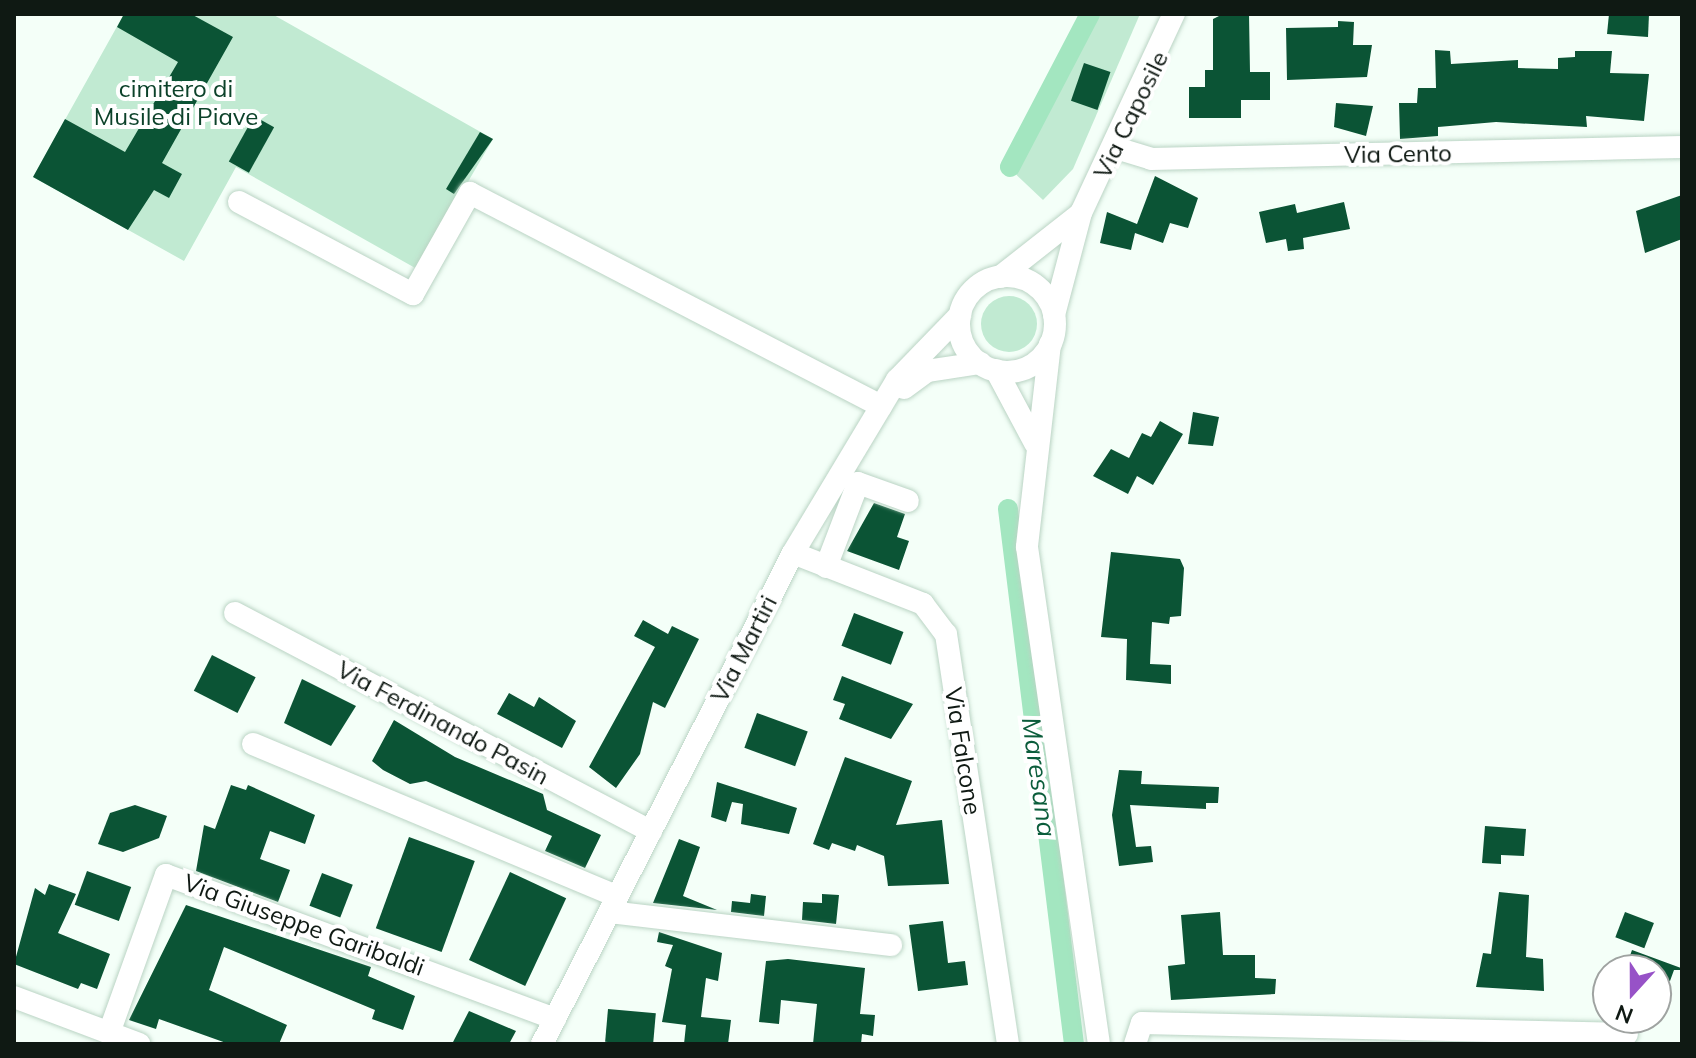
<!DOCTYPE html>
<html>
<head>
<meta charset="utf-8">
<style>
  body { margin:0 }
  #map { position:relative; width:1696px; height:1058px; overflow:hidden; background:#f4fff8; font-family:Mulish,sans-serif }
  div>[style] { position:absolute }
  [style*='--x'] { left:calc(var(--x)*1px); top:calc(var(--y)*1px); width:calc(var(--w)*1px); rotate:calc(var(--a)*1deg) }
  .green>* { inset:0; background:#c1ead2 }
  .round { border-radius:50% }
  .canal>* { height:20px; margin:-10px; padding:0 10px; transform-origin:10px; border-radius:10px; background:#a3e6c0 }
  .building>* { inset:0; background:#0b5435; transform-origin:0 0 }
  .roads { filter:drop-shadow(0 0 2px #bad4c4) drop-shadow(0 0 2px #bad4c4) }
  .minor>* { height:22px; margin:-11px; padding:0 11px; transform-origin:11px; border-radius:11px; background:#fff }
  .minor>.ring { margin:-11px; padding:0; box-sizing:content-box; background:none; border:22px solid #fff; border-radius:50% }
  span { translate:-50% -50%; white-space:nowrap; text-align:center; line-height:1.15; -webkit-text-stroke:8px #fff; paint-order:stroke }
  .park-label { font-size:24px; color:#0c422a }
  .street-label { font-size:24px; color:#0f1913 }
  .water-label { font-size:26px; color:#0b5d3b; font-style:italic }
  .frame { position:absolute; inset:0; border:16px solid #0f1913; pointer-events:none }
  .north { position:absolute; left:1592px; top:954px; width:80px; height:80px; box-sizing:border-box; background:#fff; border:2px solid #9fa3a1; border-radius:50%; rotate:201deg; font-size:22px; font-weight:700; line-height:32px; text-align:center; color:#0f1913 }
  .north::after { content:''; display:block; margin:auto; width:28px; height:36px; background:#9752c7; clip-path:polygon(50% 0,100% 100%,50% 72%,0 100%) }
</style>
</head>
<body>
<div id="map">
  <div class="green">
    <i style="clip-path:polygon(124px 14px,272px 14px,493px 139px,417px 269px,236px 167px,184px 261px,33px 177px)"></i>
    <i style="clip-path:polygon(1080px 14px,1140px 14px,1073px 169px,1043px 200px,1006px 165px)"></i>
    <i class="round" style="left:981px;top:296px;width:56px;height:56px"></i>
  </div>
  <div class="canal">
    <i style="--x:1010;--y:167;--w:173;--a:-62.4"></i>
    <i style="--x:1008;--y:509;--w:539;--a:82.97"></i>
  </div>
  <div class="building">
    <i style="clip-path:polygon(124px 14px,191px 14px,233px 37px,162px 163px,182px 174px,169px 198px,154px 190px,128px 230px,33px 177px,65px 119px,125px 152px,178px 62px,117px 27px)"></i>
    <i style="clip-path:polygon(1223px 14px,1249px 14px,1250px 72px,1270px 72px,1270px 100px,1241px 100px,1241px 118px,1189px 118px,1189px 87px,1205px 87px,1205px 70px,1213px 70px,1213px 19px)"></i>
    <i style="clip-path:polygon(1609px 14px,1649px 14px,1648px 37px,1607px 34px)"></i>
    <i style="clip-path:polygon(1338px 21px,1354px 22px,1353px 45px,1372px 45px,1367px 77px,1287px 80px,1286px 28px,1338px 27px)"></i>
    <i style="clip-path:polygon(1435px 50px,1450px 51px,1451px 64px,1518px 60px,1518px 68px,1558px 69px,1558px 58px,1575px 57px,1575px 51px,1612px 51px,1610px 73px,1649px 74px,1644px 121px,1586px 116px,1587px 127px,1496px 122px,1438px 127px,1438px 136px,1400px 139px,1399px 103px,1417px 103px,1418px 88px,1436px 88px)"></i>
    <i style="left:1084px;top:63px;width:28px;height:40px;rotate:19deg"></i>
    <i style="clip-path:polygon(1336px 103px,1373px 106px,1366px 136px,1334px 127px)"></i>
    <i style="left:254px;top:116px;width:23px;height:52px;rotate:29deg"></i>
    <i style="clip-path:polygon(480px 132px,493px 139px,454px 194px,446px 189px)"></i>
    <i style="clip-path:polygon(1155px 176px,1198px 198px,1188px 228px,1170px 223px,1163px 243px,1135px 233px,1131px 250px,1100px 243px,1107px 212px,1137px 224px)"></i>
    <i style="clip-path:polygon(1682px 195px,1682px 239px,1645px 253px,1636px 211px)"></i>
    <i style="clip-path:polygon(1344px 202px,1350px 229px,1303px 238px,1304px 249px,1288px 251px,1286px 239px,1266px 243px,1259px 212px,1295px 204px,1297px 213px)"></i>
    <i style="clip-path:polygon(1193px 412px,1219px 417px,1213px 446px,1188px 444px)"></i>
    <i style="clip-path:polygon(1160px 421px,1183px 434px,1153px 485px,1137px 476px,1128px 494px,1093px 476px,1111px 449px,1129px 458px,1142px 433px,1151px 437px)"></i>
    <i style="clip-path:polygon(874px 503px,905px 514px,897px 537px,909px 541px,899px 570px,847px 551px)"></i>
    <i style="clip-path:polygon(1111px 552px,1180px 559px,1184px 568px,1181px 616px,1170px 617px,1169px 624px,1152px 622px,1150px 664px,1171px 665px,1171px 684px,1126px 680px,1127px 639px,1101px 637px)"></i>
    <i style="left:854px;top:613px;width:53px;height:35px;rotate:21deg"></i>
    <i style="clip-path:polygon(643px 620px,668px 634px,672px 626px,699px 639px,665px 708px,653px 702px,640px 754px,616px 788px,589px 767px,655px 647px,634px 636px)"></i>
    <i style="left:212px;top:655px;width:49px;height:40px;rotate:27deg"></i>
    <i style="clip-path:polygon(842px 676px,913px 704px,891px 739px,839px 719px,845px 704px,833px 700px)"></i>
    <i style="clip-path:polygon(302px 679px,356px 706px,331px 746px,284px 723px)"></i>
    <i style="clip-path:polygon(509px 693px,534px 707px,539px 697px,576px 721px,562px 748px,497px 714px)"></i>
    <i style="left:757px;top:713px;width:54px;height:37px;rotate:20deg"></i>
    <i style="clip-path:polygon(394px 720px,455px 757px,543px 794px,547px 810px,601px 835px,585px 868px,545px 851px,552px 836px,426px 781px,410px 784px,383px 770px,372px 761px)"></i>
    <i style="clip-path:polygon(845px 757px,912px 781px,896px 825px,942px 820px,949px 884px,888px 886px,884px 856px,857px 845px,855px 851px,832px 843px,829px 850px,813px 844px)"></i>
    <i style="clip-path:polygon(1119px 770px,1142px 771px,1141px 784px,1219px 787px,1218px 803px,1206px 803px,1206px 809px,1130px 805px,1136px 847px,1151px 846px,1153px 862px,1119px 866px,1112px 815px)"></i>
    <i style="clip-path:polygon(717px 782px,797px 808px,789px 834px,741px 824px,743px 804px,732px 802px,726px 822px,711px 817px)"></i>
    <i style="clip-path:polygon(231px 785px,246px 790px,248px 785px,315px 815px,305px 844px,270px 831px,260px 859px,290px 870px,278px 902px,196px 871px,204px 825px,215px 829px)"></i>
    <i style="clip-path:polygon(135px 805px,167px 816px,159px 838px,123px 852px,98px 844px,110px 813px)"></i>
    <i style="clip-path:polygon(1485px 826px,1526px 829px,1524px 856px,1501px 855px,1501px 864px,1482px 863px)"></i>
    <i style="left:409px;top:837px;width:70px;height:97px;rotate:20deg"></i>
    <i style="clip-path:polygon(679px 839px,700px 847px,683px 896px,717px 910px,653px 903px)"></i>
    <i style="left:87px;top:871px;width:47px;height:36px;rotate:20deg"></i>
    <i style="left:510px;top:872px;width:62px;height:97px;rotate:25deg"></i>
    <i style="left:322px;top:873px;width:33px;height:35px;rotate:21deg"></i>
    <i style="clip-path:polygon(49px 884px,76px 894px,58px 933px,110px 954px,97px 989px,81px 983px,78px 989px,14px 964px,35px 888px,45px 895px)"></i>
    <i style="clip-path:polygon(1499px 892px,1529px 895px,1526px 957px,1543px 959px,1544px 991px,1476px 987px,1483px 953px,1491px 954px)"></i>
    <i style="clip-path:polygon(751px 894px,766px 896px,764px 916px,731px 912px,732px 901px,750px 903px)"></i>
    <i style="clip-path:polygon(822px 894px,839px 895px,836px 924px,802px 920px,803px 902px,822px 903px)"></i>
    <i style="clip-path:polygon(186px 905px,371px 967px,368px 976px,415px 996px,403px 1030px,372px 1019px,375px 1010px,224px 947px,209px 990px,287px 1025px,279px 1044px,229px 1044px,159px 1019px,156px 1029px,129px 1020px)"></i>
    <i style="clip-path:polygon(1220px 912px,1223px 955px,1255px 955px,1255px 978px,1276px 979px,1275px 994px,1171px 1000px,1168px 966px,1185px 964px,1181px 915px)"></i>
    <i style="left:1625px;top:912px;width:31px;height:27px;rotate:21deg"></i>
    <i style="clip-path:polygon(943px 921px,948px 963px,965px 961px,968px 985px,918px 991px,909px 925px)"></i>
    <i style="clip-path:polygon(659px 932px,722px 953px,718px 981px,706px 978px,701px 1017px,731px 1020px,728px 1044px,684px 1044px,686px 1025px,662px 1022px,672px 969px,665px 966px,673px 945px,657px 942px)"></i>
    <i style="clip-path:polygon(1632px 950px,1681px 968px,1681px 970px,1674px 970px,1670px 981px,1656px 977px,1656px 970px,1625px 970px)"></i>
    <i style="clip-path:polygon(788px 959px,865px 968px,860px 1014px,875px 1015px,873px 1036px,862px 1034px,861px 1044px,813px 1044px,817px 1004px,781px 1000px,779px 1024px,759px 1022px,766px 961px)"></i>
    <i style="left:608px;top:1009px;width:48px;height:33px;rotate:5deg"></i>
    <i style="clip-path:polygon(469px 1011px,516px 1031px,509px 1044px,452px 1044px)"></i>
  </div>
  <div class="roads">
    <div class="minor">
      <i style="--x:1116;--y:148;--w:37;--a:17"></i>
      <i style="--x:1151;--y:159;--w:531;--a:-1.29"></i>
      <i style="--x:239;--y:202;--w:197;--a:27.9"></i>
      <i style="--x:413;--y:294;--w:116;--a:-60.6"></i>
      <i style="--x:470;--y:193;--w:463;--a:27.4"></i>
      <i class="ring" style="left:959px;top:276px;width:74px;height:74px"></i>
      <i style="--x:1000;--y:277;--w:102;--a:-38.2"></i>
      <i style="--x:1054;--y:315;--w:106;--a:-75.2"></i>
      <i style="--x:1081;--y:213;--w:220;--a:-65"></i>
      <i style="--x:1050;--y:344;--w:204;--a:96.5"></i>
      <i style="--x:1027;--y:547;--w:502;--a:81.76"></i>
      <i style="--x:996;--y:370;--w:83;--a:61.9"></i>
      <i style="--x:904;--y:388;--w:29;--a:-36"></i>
      <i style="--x:927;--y:371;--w:54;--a:-8.6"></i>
      <i style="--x:793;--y:553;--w:140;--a:21.4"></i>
      <i style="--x:923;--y:604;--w:38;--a:53"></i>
      <i style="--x:946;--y:634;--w:415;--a:81.4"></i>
      <i style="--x:826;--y:567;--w:90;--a:-69.1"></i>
      <i style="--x:858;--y:483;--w:53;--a:19.8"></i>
      <i style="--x:235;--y:613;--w:470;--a:27.7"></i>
      <i style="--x:253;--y:744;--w:394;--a:22.7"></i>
      <i style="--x:610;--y:912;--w:283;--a:6.7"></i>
      <i style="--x:14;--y:997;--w:134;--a:20.6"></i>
      <i style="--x:109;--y:1033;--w:168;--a:-70.2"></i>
      <i style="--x:166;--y:875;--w:415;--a:20.3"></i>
      <i style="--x:542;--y:1044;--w:551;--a:-62.92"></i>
      <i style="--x:793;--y:553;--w:202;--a:-59"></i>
      <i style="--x:897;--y:380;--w:91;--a:-45.9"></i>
      <i style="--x:1135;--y:1044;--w:22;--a:-72"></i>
      <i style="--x:1142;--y:1023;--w:485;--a:1.3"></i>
    </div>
  </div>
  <div class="park-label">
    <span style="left:176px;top:103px">cimitero di<br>Musile di Piave</span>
  </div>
  <div class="street-label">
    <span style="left:1131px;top:115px;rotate:-64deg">Via Caposile</span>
    <span style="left:1398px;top:154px;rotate:-1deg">Via Cento</span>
    <span style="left:744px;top:649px;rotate:-63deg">Via Martiri</span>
    <span style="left:443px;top:723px;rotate:28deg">Via Ferdinando Pasin</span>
    <span style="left:963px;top:751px;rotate:81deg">Via Falcone</span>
    <span style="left:304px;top:925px;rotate:20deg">Via Giuseppe Garibaldi</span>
  </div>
  <div class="water-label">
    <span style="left:1039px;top:777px;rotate:82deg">Maresana</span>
  </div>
  <div class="frame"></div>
  <div class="north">N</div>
</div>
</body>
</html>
